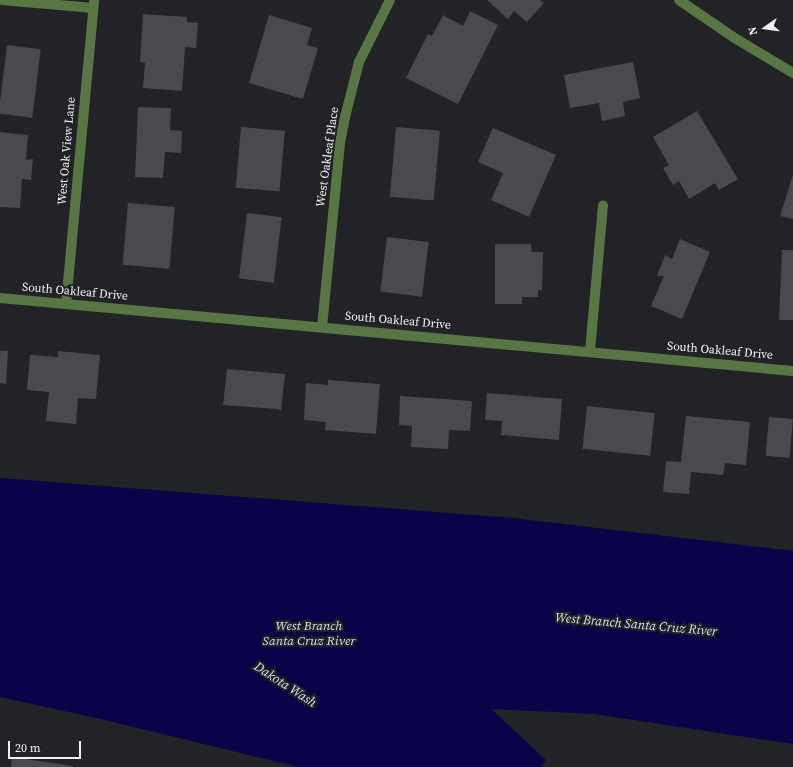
<!DOCTYPE html>
<html>
<head>
<meta charset="utf-8">
<style>
  body { margin:0 }
  #map { position:relative; width:793px; height:767px; overflow:hidden; background:#222326; font-family:"Source Serif 4",serif }
  div>[style] { position:absolute }
  [style*='--x'] { left:calc(var(--x)*1px); top:calc(var(--y)*1px); width:calc(var(--w)*1px); rotate:calc(var(--a)*1deg) }
  .water>* { inset:0; background:#080447 }
  .building>* { inset:0; background:#494a4e; transform-origin:0 0 }
  .minor>* { height:10px; margin:-5px; padding:0 5px; transform-origin:5px; border-radius:5px; background:#587544 }
  .tertiary>* { height:10px; margin:-5px; padding:0 5px; transform-origin:5px; border-radius:5px; background:#587544 }
  span { translate:-50% -50%; white-space:nowrap; text-align:center; line-height:1.15; -webkit-text-stroke:4px #222326; paint-order:stroke }
  .street-label { font-size:12px; color:#f1f1f4 }
  .water-label { font-size:13px; color:#d6ddf1; font-style:italic }
  .north { position:absolute; left:745px; top:8px; width:40px; height:40px; -webkit-text-stroke:3px #222326; paint-order:stroke; rotate:256deg; font-size:11px; font-weight:700; line-height:16px; text-align:center; color:#f1f1f4 }
  .north::after { content:''; display:block; margin:auto; width:14px; height:18px; background:#f1f1f4; clip-path:polygon(50% 0,100% 100%,50% 72%,0 100%) }
  .scale { position:absolute; left:8px; top:741px; width:73px; height:18px; box-sizing:border-box; border:2px solid #f1f1f4; border-top:0; padding-left:5px; font-size:12px; line-height:14px; white-space:nowrap; color:#f1f1f4; -webkit-text-stroke:3px #222326; paint-order:stroke }
</style>
</head>
<body>
<div id="map">
  <div class="water">
    <i style="clip-path:polygon(0 478px,512px 518px,793px 551px,793px 744px,594px 714px,491px 709px,546px 760px,541px 767px,298px 767px,101px 719px,0 697px)"></i>
  </div>
  <div class="building">
    <i style="clip-path:polygon(487px 0,540px 0,544px 3px,527px 22px,514px 11px,508px 19px)"></i>
    <i style="clip-path:polygon(470px 11px,498px 25px,458px 104px,406px 78px,428px 34px,432px 36px,443px 15px,463px 26px)"></i>
    <i style="clip-path:polygon(143px 14px,187px 17px,187px 22px,198px 23px,196px 48px,185px 47px,182px 91px,143px 88px,145px 63px,140px 62px)"></i>
    <i style="clip-path:polygon(269px 15px,312px 28px,307px 45px,318px 48px,303px 99px,249px 83px)"></i>
    <i style="left:7px;top:45px;width:34px;height:69px;rotate:7deg"></i>
    <i style="clip-path:polygon(633px 62px,640px 98px,623px 102px,625px 116px,602px 121px,599px 103px,570px 108px,564px 75px)"></i>
    <i style="clip-path:polygon(138px 107px,171px 108px,170px 130px,182px 131px,181px 153px,165px 152px,163px 178px,135px 177px)"></i>
    <i style="clip-path:polygon(697px 111px,738px 179px,719px 190px,715px 183px,689px 199px,679px 181px,673px 185px,663px 168px,669px 165px,653px 137px)"></i>
    <i style="left:241px;top:127px;width:44px;height:61px;rotate:5deg"></i>
    <i style="left:396px;top:127px;width:44px;height:70px;rotate:5deg"></i>
    <i style="clip-path:polygon(493px 128px,556px 155px,529px 217px,491px 200px,503px 173px,478px 162px)"></i>
    <i style="clip-path:polygon(0 132px,28px 135px,26px 160px,33px 159px,31px 180px,22px 179px,20px 208px,0 207px)"></i>
    <i style="clip-path:polygon(793px 175px,793px 219px,780px 216px)"></i>
    <i style="left:128px;top:203px;width:47px;height:62px;rotate:5deg"></i>
    <i style="left:247px;top:213px;width:35px;height:66px;rotate:7deg"></i>
    <i style="left:387px;top:237px;width:42px;height:55px;rotate:7deg"></i>
    <i style="clip-path:polygon(680px 239px,710px 252px,682px 319px,651px 306px,664px 276px,657px 276px,665px 255px,672px 259px)"></i>
    <i style="clip-path:polygon(495px 244px,531px 244px,532px 252px,543px 252px,542px 290px,538px 290px,538px 297px,522px 297px,522px 304px,495px 304px)"></i>
    <i style="clip-path:polygon(782px 250px,793px 250px,793px 320px,779px 320px)"></i>
    <i style="clip-path:polygon(0 351px,8px 351px,6px 384px,0 383px)"></i>
    <i style="clip-path:polygon(58px 351px,100px 355px,96px 399px,78px 398px,76px 424px,46px 421px,49px 392px,27px 390px,30px 355px,58px 357px)"></i>
    <i style="clip-path:polygon(227px 369px,285px 374px,281px 411px,278px 409px,223px 405px)"></i>
    <i style="clip-path:polygon(328px 380px,380px 384px,376px 434px,325px 430px,326px 422px,304px 420px,306px 383px,328px 385px)"></i>
    <i style="clip-path:polygon(487px 393px,562px 399px,559px 440px,501px 435px,502px 421px,485px 420px)"></i>
    <i style="clip-path:polygon(400px 396px,472px 401px,470px 431px,449px 430px,448px 449px,411px 447px,412px 426px,399px 425px)"></i>
    <i style="left:587px;top:406px;width:68px;height:43px;rotate:6deg"></i>
    <i style="clip-path:polygon(686px 416px,750px 422px,746px 465px,725px 463px,723px 475px,691px 472px,689px 494px,663px 492px,666px 461px,681px 462px)"></i>
    <i style="left:769px;top:417px;width:24px;height:39px;rotate:5deg"></i>
    <i style="clip-path:polygon(12px 757px,73px 766px,73px 767px,11px 767px)"></i>
  </div>
  <div class="minor">
    <i style="--x:2;--y:0;--w:91;--a:5"></i>
    <i style="--x:0;--y:298;--w:796;--a:5.26"></i>
    <i style="--x:66;--y:304;--w:305;--a:-84.7"></i>
    <i style="--x:322;--y:327;--w:185;--a:-84.4"></i>
    <i style="--x:340;--y:143;--w:26;--a:-79"></i>
    <i style="--x:345;--y:117;--w:57;--a:-75.7"></i>
    <i style="--x:359;--y:62;--w:69;--a:-63.4"></i>
    <i style="--x:590;--y:351;--w:146;--a:-84.9"></i>
  </div>
  <div class="tertiary">
    <i style="--x:679;--y:0;--w:65;--a:34.4"></i>
    <i style="--x:733;--y:37;--w:70;--a:31"></i>
  </div>
  <div class="street-label">
    <span style="left:67px;top:151px;rotate:-85deg">West Oak View Lane</span>
    <span style="left:328px;top:157px;rotate:-82deg">West Oakleaf Place</span>
    <span style="left:75px;top:292px;rotate:5deg">South Oakleaf Drive</span>
    <span style="left:398px;top:321px;rotate:5deg">South Oakleaf Drive</span>
    <span style="left:720px;top:351px;rotate:5deg">South Oakleaf Drive</span>
  </div>
  <div class="water-label">
    <span style="left:636px;top:625px;rotate:5deg">West Branch Santa Cruz River</span>
    <span style="left:309px;top:634px">West Branch<br>Santa Cruz River</span>
    <span style="left:285px;top:685px;rotate:33deg">Dakota Wash</span>
  </div>
  <div class="north">N</div>
  <div class="scale">20 m</div>
</div>
</body>
</html>
